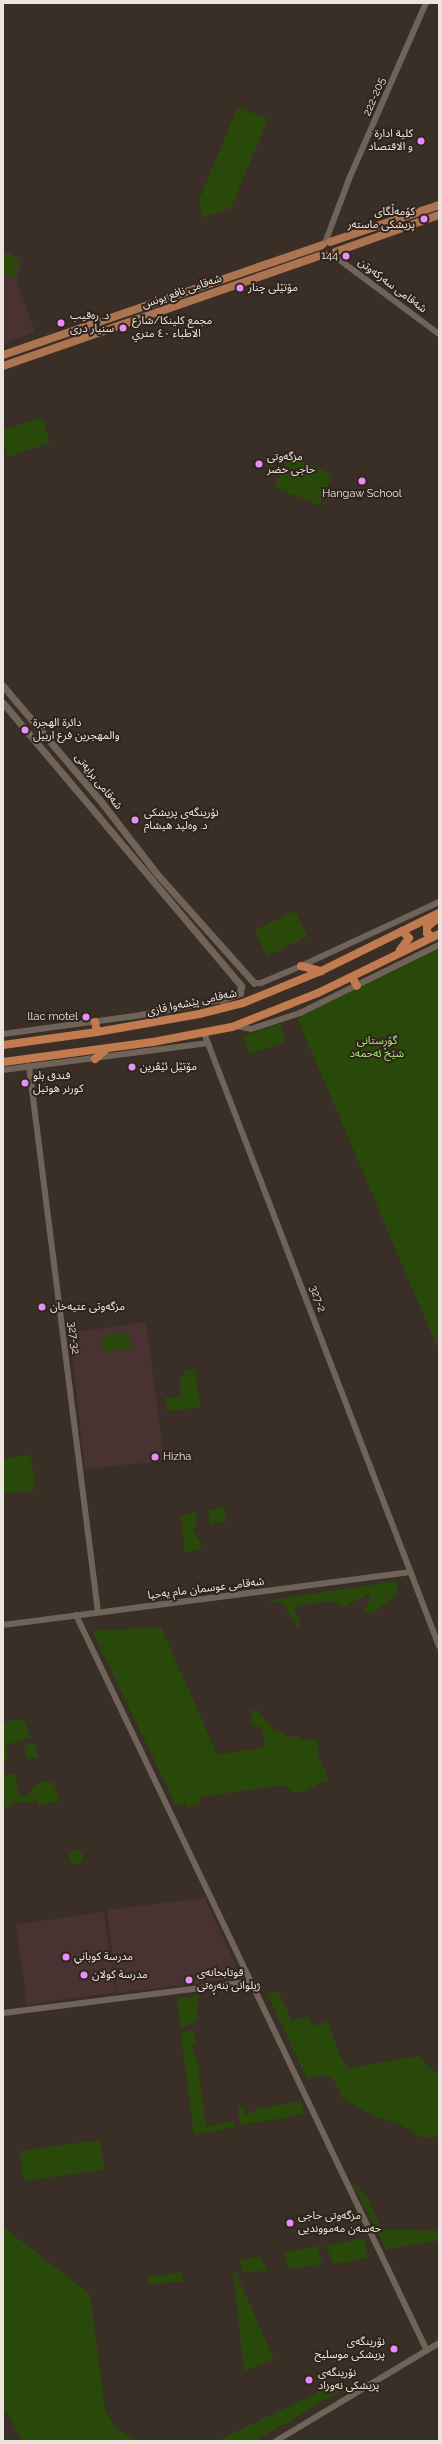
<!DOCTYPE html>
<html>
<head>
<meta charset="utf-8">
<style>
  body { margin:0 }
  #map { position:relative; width:442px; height:2444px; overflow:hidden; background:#3a2f26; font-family:Raleway,"Noto Sans Arabic",sans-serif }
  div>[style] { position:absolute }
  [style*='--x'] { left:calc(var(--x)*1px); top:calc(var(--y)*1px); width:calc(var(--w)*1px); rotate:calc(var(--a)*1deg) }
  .education>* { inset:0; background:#483332; transform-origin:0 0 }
  .green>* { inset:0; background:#29490a; transform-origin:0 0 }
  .round { border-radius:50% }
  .tertiary>* { height:6px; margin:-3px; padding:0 3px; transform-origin:3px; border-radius:3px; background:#70645a }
  .secondary>* { height:7px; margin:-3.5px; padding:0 3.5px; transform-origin:3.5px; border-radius:3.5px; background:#70645a }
  .primary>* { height:8px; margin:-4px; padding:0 4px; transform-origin:4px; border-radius:4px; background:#ad7452 }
  .trunk>* { height:8px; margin:-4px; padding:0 4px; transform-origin:4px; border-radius:4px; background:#c27a4f }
  .dots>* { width:11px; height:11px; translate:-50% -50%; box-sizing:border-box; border:2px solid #30251d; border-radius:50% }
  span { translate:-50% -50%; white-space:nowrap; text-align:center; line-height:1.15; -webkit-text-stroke:4px #30251d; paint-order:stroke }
  .street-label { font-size:11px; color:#ece5df }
  .poi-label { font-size:11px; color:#ece5df }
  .right { translate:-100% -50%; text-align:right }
  .left { translate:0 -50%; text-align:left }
  .park-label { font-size:11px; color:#a5e475 }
  .frame { position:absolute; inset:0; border:4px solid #ece5df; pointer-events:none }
</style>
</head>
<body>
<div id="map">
  <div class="education">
    <i style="clip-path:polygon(3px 250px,22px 259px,16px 279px,35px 332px,3px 345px)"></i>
    <i style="clip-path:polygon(146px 1322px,164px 1458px,162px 1461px,85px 1469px,70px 1333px)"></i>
    <i style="clip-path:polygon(205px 1898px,241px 1978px,117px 1993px,107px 1910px)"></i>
    <i style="left:104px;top:1912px;width:81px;height:89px;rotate:82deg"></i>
  </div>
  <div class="green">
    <i style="clip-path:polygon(238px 107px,268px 119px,231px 208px,202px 218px,199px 200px)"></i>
    <i style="clip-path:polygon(3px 253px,20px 260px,13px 277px,3px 273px)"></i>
    <i style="clip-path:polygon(42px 417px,50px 443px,8px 457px,3px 442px,3px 430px)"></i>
    <i style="left:288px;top:456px;width:48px;height:34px;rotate:22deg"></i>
    <i style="left:295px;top:911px;width:28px;height:45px;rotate:64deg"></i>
    <i style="clip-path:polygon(439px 949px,439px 1351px,297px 1017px)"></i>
    <i style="left:280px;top:1024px;width:19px;height:39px;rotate:72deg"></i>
    <i style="left:129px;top:1333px;width:16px;height:28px;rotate:83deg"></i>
    <i style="clip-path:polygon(195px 1369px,200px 1407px,167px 1411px,165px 1398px,181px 1396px,180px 1377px,185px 1376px,184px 1371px)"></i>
    <i style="clip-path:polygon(28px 1455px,31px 1457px,35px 1486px,33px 1491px,3px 1494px,3px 1459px)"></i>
    <i style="left:224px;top:1508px;width:14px;height:16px;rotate:82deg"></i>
    <i style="clip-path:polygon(196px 1511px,197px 1524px,193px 1528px,202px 1547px,198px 1550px,185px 1552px,181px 1517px)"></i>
    <i style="clip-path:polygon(392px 1582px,397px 1582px,398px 1594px,371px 1614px,364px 1612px,370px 1598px,368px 1594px,343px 1607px,334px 1601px,300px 1605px,294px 1608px,301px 1624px,298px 1628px,281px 1601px,268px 1602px,271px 1600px)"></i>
    <i style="clip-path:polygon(161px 1627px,217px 1755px,266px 1747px,261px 1727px,252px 1726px,251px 1711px,257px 1710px,275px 1732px,279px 1730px,287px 1737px,297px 1736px,302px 1740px,317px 1740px,319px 1757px,329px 1780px,316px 1783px,316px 1786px,300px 1793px,299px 1790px,296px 1793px,288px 1789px,287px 1785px,275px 1786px,199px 1797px,200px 1804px,187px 1808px,185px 1802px,176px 1805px,92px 1631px)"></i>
    <i style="clip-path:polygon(23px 1719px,31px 1737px,6px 1745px,7px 1760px,3px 1762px,3px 1722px)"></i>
    <i style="clip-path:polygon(34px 1744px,40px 1758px,27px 1758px,24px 1745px)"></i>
    <i style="clip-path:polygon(15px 1774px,19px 1796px,29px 1795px,34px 1786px,46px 1781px,54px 1784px,60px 1801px,38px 1805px,37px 1800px,9px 1804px,10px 1809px,5px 1809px,3px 1775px)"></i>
    <i class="round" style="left:69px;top:1850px;width:14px;height:14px"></i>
    <i style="clip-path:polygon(278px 1992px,292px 2021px,308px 2016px,312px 2026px,328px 2022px,342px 2060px,349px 2068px,419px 2056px,434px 2072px,439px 2072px,439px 2136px,423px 2138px,402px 2125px,374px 2116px,343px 2099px,333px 2078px,320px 2075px,307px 2079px,267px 1993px)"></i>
    <i style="clip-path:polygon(199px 1995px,196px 2022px,181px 2027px,177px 1998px)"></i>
    <i style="clip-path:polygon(194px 2030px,196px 2043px,192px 2045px,195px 2058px,197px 2058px,206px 2127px,234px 2121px,235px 2127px,194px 2135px,181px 2032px)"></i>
    <i style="clip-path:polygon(300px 2101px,305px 2114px,240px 2125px,238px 2107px,242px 2106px,246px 2116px,257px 2109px)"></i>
    <i style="left:100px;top:2140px;width:30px;height:81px;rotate:82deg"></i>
    <i style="clip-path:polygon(351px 2180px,367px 2197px,381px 2229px,439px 2231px,439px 2241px,386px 2249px)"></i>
    <i style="clip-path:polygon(3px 2227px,90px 2294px,105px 2410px,116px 2429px,139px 2441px,22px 2441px,7px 2412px,3px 2414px)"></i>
    <i style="clip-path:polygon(364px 2238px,368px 2258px,334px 2264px,326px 2246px)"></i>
    <i style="clip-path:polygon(317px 2246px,322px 2264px,289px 2269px,283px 2253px)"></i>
    <i style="clip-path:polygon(261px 2257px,268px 2271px,262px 2273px,261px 2270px,245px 2273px,239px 2260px)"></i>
    <i style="clip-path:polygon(233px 2271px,235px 2271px,274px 2359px,244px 2371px)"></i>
    <i style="clip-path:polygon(181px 2272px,183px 2281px,149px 2285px,148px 2278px,151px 2277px)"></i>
    <i style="clip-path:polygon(335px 2384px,339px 2392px,255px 2441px,217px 2441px)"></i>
  </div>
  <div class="tertiary">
    <i style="--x:325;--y:243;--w:68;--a:-69.4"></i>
    <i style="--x:349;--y:179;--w:192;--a:-66.4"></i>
    <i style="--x:333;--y:255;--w:132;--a:36.7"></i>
    <i style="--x:254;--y:983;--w:7;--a:0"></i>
    <i style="--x:261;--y:983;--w:43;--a:-23"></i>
    <i style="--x:301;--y:966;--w:152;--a:-24.9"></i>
    <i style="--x:236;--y:1026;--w:15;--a:11"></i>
    <i style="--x:251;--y:1029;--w:52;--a:-18.1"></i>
    <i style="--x:300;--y:1013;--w:155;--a:-26.1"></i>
    <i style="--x:204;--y:1033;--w:657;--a:69.03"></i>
    <i style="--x:3;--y:1034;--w:133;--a:-7.8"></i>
    <i style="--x:135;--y:1016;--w:87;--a:-10.5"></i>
    <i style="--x:29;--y:1066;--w:550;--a:82.8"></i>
    <i style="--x:3;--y:1070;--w:207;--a:-7.5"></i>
    <i style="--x:76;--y:1615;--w:815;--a:64.5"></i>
    <i style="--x:3;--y:1625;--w:411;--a:-7.4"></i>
    <i style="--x:3;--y:2013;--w:249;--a:-7.2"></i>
    <i style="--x:276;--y:2441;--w:190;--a:-31"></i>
  </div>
  <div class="secondary">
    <i style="--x:3;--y:686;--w:148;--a:49.7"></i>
    <i style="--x:99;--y:799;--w:95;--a:52.3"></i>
    <i style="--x:157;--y:874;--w:146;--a:48.3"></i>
    <i style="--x:3;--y:703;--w:370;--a:49.9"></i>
    <i style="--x:241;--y:986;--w:7;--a:98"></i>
    <i style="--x:240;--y:993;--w:20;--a:160"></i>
  </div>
  <div class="primary">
    <i style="--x:330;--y:242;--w:115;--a:-18.7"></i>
    <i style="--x:335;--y:252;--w:110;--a:-19.6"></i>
    <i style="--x:3;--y:355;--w:338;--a:-19"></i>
    <i style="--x:3;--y:366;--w:340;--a:-19.2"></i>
  </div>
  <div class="trunk">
    <i style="--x:433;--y:937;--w:7;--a:-146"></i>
    <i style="--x:427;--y:933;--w:6;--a:-90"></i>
    <i style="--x:427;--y:927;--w:14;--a:-39"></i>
    <i style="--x:400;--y:950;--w:15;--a:-53"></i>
    <i style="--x:409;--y:938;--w:10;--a:-135"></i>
    <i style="--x:301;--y:966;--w:21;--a:14"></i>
    <i style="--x:352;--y:977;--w:10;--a:61"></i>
    <i style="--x:95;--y:1022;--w:10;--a:79"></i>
    <i style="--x:3;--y:1045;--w:95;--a:-7.9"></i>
    <i style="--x:97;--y:1032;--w:104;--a:-10"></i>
    <i style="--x:199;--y:1014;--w:45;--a:-14"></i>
    <i style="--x:243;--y:1003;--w:84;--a:-22.3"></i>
    <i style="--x:321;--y:971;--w:131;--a:-26.2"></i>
    <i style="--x:95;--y:1059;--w:15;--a:-42"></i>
    <i style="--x:3;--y:1062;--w:151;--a:-7.6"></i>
    <i style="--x:153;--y:1042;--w:80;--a:-10.8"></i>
    <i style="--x:232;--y:1027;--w:92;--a:-21.6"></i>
    <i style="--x:318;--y:993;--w:135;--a:-26"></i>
  </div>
  <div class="dots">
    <i style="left:421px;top:141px;background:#ea8dfc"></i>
    <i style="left:424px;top:219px;background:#ea8dfc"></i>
    <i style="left:346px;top:256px;background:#ea8dfc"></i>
    <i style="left:240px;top:288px;background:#ea8dfc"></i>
    <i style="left:61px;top:323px;background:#ea8dfc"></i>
    <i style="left:123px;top:328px;background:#ea8dfc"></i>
    <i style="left:259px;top:464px;background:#ea8dfc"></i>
    <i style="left:362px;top:481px;background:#ea8dfc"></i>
    <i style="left:25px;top:730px;background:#ea8dfc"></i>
    <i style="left:135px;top:820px;background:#ea8dfc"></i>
    <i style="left:86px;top:1017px;background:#ea8dfc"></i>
    <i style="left:132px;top:1067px;background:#ea8dfc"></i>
    <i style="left:25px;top:1083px;background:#ea8dfc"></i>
    <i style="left:42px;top:1307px;background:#ea8dfc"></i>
    <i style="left:155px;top:1457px;background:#ea8dfc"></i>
    <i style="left:66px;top:1957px;background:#ea8dfc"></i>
    <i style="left:84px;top:1975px;background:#ea8dfc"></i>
    <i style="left:189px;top:1980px;background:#ea8dfc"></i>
    <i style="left:290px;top:2223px;background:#ea8dfc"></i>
    <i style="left:394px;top:2349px;background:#ea8dfc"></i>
    <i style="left:309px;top:2380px;background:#ea8dfc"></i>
  </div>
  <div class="street-label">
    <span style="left:375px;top:97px;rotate:-67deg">222-205</span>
    <span style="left:392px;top:286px;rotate:37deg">شەقامی سەرکەوتن</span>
    <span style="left:182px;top:292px;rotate:-19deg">شەقامی نافع یونس</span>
    <span style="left:98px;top:782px;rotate:51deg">شەقامی برایەتی</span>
    <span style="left:192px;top:1003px;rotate:-12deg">شەقامی پێشەوا قازی</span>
    <span style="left:317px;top:1299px;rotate:69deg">327-2</span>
    <span style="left:73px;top:1338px;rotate:83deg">327-32</span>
    <span style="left:206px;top:1589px;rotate:-7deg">شەقامی عوسمان مام یەحیا</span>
  </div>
  <div class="poi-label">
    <span class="right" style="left:413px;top:141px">كلية ادارة<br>و الاقتصاد</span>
    <span class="right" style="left:415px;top:219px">کۆمەڵگای<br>پزیشکی ماستەر</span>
    <span class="right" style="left:338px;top:256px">144</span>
    <span class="left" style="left:248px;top:288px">مۆتێلی چنار</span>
    <span class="left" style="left:70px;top:323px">د. ڕەقیب<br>سنیار دری</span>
    <span class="left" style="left:132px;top:328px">مجمع كلينكا/شارع<br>الاطباء ٤٠ متري</span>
    <span class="left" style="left:267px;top:464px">مزگه‌وتی<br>حاجی خضر</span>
    <span style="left:362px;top:494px">Hangaw School</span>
    <span class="left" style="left:33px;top:730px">دائرة الهجرة<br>والمهجرين فرع اربيل</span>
    <span class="left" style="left:144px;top:820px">نۆرینگەی پزیشکی<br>د. وەلید هیشام</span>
    <span class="right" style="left:78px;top:1017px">llac motel</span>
    <span class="left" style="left:140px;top:1067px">مۆتێل ئێڤرین</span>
    <span class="left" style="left:33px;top:1083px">فندق بلو<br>كورنر هوتيل</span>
    <span class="left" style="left:50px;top:1307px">مزگەوتی عتیەخان</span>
    <span class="left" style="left:163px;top:1457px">Hizha</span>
    <span class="left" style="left:74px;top:1957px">مدرسة كوباني</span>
    <span class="left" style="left:197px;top:1980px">قوتابخانەی<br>ژیلوانی بنەڕەتی</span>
    <span class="left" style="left:92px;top:1975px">مدرسة كولان</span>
    <span class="left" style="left:298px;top:2223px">مزگەوتی حاجی<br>حەسەن مەمووندیی</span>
    <span class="right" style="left:385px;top:2349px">نۆرینگەی<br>پزیشکی موسلیح</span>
    <span class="left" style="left:318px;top:2380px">نۆرینگەی<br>پزیشکی نەوزاد</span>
  </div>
  <div class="park-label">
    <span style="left:377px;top:1048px">گۆڕستانی<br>شێخ ئەحمەد</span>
  </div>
  <div class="frame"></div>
</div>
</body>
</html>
